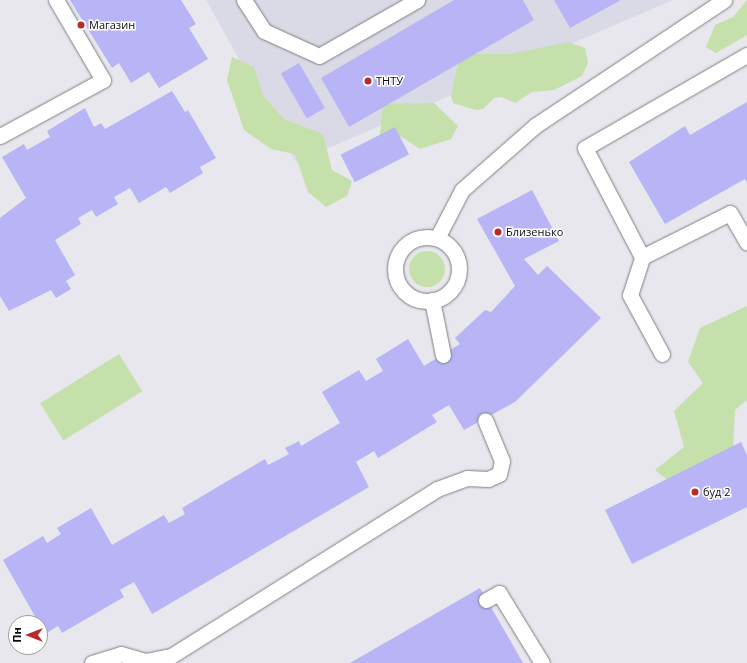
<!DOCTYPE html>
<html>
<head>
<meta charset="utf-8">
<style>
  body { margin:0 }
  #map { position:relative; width:747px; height:663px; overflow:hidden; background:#e7e7ed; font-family:"Open Sans",sans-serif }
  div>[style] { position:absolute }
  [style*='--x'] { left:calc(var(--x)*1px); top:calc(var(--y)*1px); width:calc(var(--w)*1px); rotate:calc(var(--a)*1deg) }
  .built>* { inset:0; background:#dadae7 }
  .green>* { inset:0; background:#c5e0aa; transform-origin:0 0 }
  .round { border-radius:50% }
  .building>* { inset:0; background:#b9b4f6; transform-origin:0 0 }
  .roads { filter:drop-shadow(0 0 1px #7f7f84) drop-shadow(0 0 1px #7f7f84) }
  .service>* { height:15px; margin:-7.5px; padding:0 7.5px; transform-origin:7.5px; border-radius:7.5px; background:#fff }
  .service>.ring { margin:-7.5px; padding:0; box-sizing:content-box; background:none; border:15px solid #fff; border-radius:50% }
  .dots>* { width:11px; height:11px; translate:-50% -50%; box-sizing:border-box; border:2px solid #fff; border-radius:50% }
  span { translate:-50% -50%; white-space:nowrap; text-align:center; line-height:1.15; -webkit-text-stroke:3px #fff; paint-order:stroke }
  .poi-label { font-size:11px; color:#0d0d0f }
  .left { translate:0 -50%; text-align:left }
  .north { position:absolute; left:8px; top:615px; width:40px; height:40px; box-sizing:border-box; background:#fff; border:1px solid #9e9e9f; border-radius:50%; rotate:270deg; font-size:11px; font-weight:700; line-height:16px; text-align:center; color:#0d0d0f }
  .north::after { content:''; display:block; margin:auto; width:14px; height:18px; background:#b92a2a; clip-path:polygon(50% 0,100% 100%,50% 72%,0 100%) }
</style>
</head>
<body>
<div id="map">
  <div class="built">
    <i style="clip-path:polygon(206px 0,673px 0,296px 162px)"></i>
  </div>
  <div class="green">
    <i style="clip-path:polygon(747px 0,747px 35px,716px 53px,706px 47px,715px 25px,733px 17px)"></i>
    <i style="clip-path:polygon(568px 42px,585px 48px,588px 63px,582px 76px,554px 90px,532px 92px,515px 103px,502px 97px,494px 98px,483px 109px,476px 110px,453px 103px,451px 95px,460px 54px,510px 54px)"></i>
    <i style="clip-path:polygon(232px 57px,254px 67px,263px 96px,284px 119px,323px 134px,332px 170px,352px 181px,347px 196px,326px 207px,308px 192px,295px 154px,271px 149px,244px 130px,227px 80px)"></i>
    <i style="clip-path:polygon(434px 103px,458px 126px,451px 139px,420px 149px,402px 137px,380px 135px,383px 104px)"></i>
    <i class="round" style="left:409px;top:251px;width:36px;height:36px"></i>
    <i style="clip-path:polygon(747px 306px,747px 400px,735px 410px,732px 469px,674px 485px,655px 470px,684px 447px,674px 411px,703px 383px,688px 362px,700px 328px)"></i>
    <i style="left:119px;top:354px;width:44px;height:93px;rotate:58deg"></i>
  </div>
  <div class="building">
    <i style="clip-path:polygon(70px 0,181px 0,196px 24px,189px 28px,208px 59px,159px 88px,149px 72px,131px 83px,119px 63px,112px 68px)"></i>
    <i style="clip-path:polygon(454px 0,523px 0,534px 20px,349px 127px,321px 78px)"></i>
    <i style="clip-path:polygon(554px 0,621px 0,570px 28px)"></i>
    <i style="left:299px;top:63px;width:52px;height:21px;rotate:60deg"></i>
    <i style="clip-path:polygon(172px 91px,185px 112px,188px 110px,216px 158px,200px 167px,203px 173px,170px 193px,166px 187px,139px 203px,130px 188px,114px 197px,118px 204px,96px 217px,92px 210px,78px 218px,81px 224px,55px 240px,75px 275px,66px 281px,71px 289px,56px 298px,51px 290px,9px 311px,0 296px,0 218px,26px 198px,2px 157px,24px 144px,27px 150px,50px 137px,47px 131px,85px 108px,94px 127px,101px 123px,105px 129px)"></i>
    <i style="clip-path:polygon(747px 102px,747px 183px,745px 179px,665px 224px,629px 162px,685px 126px,690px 135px)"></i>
    <i style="left:395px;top:127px;width:31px;height:61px;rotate:63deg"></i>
    <i style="clip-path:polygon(532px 190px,559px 241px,524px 259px,538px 275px,547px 266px,601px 318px,515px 402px,464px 430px,449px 405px,432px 415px,437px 422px,378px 458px,374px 451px,356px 462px,369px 487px,152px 614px,134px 582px,120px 590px,124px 597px,62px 633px,58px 626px,45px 634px,3px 560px,43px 536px,47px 543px,61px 534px,57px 528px,91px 508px,112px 545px,164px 515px,169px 523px,185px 514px,182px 508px,265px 459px,268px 465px,289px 454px,285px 448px,299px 441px,301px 446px,340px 423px,322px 392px,359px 370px,366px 381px,383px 371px,376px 359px,408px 339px,424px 366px,460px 344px,455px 338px,485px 310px,491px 312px,515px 286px,477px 219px)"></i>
    <i style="clip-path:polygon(741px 442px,747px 455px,747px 507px,632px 564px,605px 510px)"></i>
    <i style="clip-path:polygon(480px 588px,523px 663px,350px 663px)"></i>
  </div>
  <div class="roads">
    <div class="service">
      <i style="--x:244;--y:0;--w:37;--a:57"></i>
      <i style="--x:264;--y:31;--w:60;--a:24.4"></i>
      <i style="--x:319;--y:56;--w:113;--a:-29.7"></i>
      <i style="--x:0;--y:136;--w:117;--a:-28.5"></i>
      <i style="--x:103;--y:80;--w:93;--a:-120.4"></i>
      <i class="ring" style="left:395px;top:237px;width:49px;height:49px"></i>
      <i style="--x:437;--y:238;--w:54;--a:-62.5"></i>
      <i style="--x:462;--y:190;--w:98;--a:-41.3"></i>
      <i style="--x:536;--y:125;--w:226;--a:-33.6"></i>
      <i style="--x:642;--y:257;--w:98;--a:-26.6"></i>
      <i style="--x:730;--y:213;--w:34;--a:60"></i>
      <i style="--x:432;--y:300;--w:56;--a:78.7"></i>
      <i style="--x:662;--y:354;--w:67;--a:-118.5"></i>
      <i style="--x:630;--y:295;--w:40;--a:-72"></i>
      <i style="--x:642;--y:257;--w:123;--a:-117.6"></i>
      <i style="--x:585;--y:148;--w:187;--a:-29.9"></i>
      <i style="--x:486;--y:600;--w:15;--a:-28"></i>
      <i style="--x:499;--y:593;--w:82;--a:58.4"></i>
      <i style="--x:92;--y:663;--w:30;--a:-17"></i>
      <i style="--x:121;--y:654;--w:25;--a:16"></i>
      <i style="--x:145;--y:661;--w:26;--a:-11"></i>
      <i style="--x:171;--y:656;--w:314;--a:-32.1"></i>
      <i style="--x:437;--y:489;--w:32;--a:-20"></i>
      <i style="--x:467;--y:478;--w:21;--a:3"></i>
      <i style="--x:488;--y:479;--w:12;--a:-24"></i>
      <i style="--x:499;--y:474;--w:13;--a:-77"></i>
      <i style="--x:502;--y:461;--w:44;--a:-112.5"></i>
    </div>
  </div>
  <div class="dots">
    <i style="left:81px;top:25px;background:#b92a2a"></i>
    <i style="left:368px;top:81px;background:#b92a2a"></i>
    <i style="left:498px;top:232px;background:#b92a2a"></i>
    <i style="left:695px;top:492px;background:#b92a2a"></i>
  </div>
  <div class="poi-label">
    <span class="left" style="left:89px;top:25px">Магазин</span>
    <span class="left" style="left:376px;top:81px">ТНТУ</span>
    <span class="left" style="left:506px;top:232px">Близенько</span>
    <span class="left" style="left:703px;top:492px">буд 2</span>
  </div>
  <div class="north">Пн</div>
</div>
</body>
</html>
